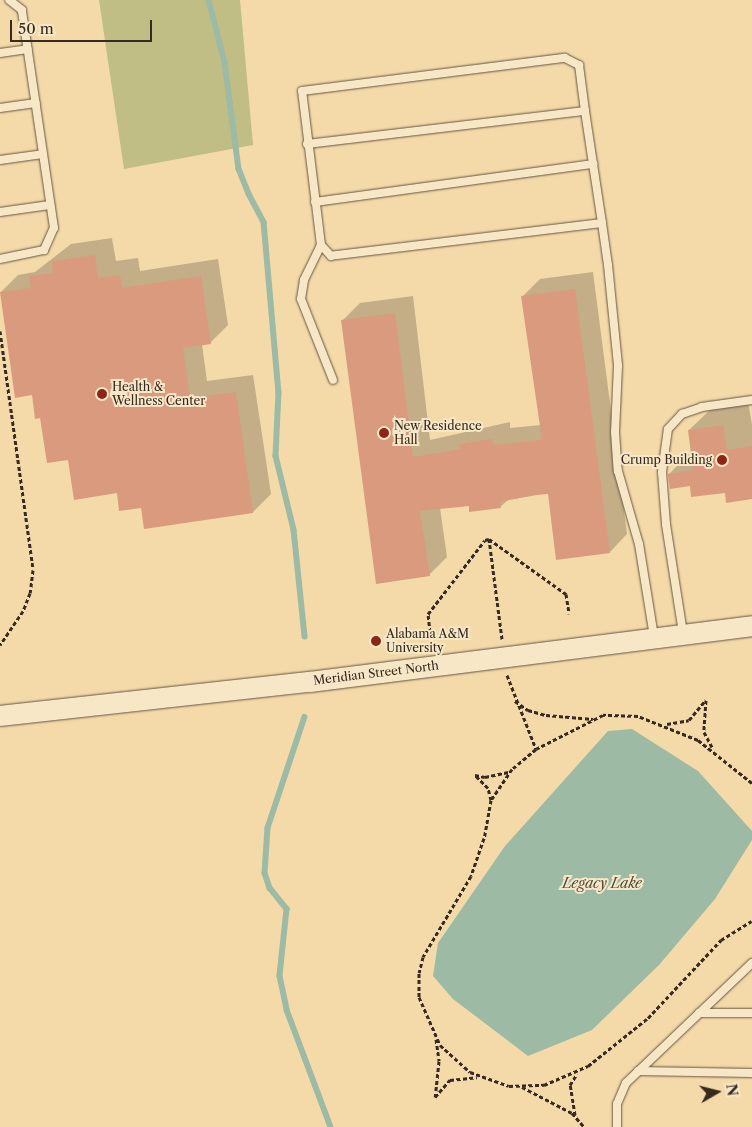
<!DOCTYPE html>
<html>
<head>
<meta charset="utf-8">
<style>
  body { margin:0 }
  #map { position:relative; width:752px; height:1127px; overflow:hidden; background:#f4daa9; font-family:"Libre Caslon Text",serif }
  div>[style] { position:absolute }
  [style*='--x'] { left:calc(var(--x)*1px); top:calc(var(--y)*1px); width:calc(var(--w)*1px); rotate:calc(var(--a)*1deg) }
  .green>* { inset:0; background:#c0be85 }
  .water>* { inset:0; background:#9dbba4 }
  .shadow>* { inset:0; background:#0003 }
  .stream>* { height:5.5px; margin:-2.75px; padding:0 2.75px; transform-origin:2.75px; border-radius:2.75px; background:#9dbba4 }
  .building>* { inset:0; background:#da9a7d }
  .path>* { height:3px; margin-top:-1.5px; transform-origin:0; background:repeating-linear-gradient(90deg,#362a21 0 4px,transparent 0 6.5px) }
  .roads { filter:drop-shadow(0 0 1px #665643) drop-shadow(0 0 1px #665643) }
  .service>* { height:8px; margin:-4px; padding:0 4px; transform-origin:4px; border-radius:4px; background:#f8e7c7 }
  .tertiary>* { height:20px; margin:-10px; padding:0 10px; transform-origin:10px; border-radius:10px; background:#f8e7c7 }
  .dots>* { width:14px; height:14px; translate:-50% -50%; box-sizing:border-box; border:2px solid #f8e7c7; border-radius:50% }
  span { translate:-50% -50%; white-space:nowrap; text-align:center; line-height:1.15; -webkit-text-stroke:4px #f8e7c7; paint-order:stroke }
  .poi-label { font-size:12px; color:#362a21 }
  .left { translate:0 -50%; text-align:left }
  .right { translate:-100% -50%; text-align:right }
  .street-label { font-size:12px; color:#362a21 }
  .water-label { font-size:14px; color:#504e42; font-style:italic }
  .north { position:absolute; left:692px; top:1067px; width:50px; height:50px; -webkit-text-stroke:4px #f8e7c7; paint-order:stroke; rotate:82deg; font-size:14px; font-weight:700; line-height:20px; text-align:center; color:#362a21 }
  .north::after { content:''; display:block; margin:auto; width:18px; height:22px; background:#362a21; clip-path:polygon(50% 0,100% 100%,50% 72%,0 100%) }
  .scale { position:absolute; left:10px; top:20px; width:142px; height:22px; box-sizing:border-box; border:2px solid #362a21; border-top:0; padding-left:6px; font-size:15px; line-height:18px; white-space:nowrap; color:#362a21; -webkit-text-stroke:4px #f8e7c7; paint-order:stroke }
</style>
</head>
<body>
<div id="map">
  <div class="green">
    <i style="clip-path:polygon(99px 0,240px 0,253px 145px,124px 169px)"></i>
  </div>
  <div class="water">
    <i style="clip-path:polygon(632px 729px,698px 771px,752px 831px,752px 840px,715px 899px,659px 965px,592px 1030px,528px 1056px,453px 999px,433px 976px,438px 943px,505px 846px,608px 731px)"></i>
  </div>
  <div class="shadow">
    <i style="clip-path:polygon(112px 238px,116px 261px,138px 258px,140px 271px,218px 259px,228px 325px,210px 343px,202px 344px,207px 381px,253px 375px,271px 494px,253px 512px,145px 527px,142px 506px,69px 458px,41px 416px,1px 292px,18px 275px,35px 272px,71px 244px)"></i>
    <i style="clip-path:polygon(593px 272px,627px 534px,610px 552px,549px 493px,508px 500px,500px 507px,470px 505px,440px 508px,447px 557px,429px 575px,343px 320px,360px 303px,413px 296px,430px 440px,510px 422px,510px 428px,541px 425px,523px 296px,540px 279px)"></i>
    <i style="clip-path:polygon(748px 401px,752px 425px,752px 498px,691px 485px,669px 474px,692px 451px,689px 430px,714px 406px)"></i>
  </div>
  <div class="stream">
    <i style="--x:209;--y:0;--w:65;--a:75.7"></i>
    <i style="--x:225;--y:63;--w:107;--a:82.5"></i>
    <i style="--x:239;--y:169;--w:27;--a:68"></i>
    <i style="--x:249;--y:194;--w:32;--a:62"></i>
    <i style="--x:264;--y:222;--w:171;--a:85"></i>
    <i style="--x:279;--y:392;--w:64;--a:92.7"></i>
    <i style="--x:276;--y:456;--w:76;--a:76.3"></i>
    <i style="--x:294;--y:530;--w:107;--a:84.1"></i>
    <i style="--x:305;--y:717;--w:117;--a:108.4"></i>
    <i style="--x:268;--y:828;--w:45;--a:93.8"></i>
    <i style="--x:265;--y:873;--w:16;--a:72"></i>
    <i style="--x:270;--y:888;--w:27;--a:51"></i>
    <i style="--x:287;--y:909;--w:67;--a:96"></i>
    <i style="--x:280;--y:976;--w:35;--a:78"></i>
    <i style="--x:287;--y:1010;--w:125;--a:69.4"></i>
  </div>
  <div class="building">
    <i style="clip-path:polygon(95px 255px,98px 278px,120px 275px,122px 288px,201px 276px,211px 344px,183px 348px,190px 398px,236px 392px,253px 513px,144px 529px,141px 508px,119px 511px,117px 493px,74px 500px,68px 460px,47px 463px,40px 418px,35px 419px,32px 395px,15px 398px,0 292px,31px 288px,29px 276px,53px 273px,52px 261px)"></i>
    <i style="clip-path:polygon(575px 289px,610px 553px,556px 560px,548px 494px,534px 495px,500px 502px,501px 508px,469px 512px,469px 506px,420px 511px,430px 576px,376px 584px,341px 320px,395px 313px,413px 457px,461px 449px,460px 444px,492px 439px,493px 445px,542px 440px,521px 296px)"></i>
    <i style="clip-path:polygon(723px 425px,727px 450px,752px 446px,752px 499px,726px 503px,725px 493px,691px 497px,690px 486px,670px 489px,668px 474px,693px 470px,688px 430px)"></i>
  </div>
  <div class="path">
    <i style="--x:0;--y:331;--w:241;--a:82.1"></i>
    <i style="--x:33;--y:570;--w:23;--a:97"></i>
    <i style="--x:30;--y:593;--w:19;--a:111"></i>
    <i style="--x:23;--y:611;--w:41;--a:124.1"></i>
    <i style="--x:430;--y:632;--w:18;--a:-96"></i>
    <i style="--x:428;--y:614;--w:93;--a:-52.4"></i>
    <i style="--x:485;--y:540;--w:4;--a:-14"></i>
    <i style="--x:502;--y:639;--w:101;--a:-97.4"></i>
    <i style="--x:489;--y:539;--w:95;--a:35.5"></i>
    <i style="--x:566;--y:594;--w:20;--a:81"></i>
    <i style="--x:507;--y:675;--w:79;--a:68.6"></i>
    <i style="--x:515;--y:701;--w:16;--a:35"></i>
    <i style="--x:528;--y:710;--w:19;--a:16"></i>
    <i style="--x:546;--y:715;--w:47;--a:4.9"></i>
    <i style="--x:667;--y:724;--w:22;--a:-10"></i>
    <i style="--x:689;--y:720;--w:26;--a:-50"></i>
    <i style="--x:706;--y:700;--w:32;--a:94"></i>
    <i style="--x:704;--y:732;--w:17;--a:62"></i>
    <i style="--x:752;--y:783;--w:69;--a:-141.5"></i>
    <i style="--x:698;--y:740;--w:65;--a:-158.2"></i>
    <i style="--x:638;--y:716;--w:35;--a:-178"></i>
    <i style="--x:603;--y:715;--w:75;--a:153.1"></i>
    <i style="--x:536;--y:749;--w:31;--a:140"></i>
    <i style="--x:512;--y:769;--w:37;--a:124"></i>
    <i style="--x:491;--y:800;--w:39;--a:100"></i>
    <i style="--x:484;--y:838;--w:40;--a:108.9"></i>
    <i style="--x:471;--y:876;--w:94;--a:120.7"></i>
    <i style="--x:423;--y:957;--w:16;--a:104"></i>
    <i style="--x:419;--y:973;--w:24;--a:90"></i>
    <i style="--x:419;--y:997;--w:52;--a:66.4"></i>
    <i style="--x:440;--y:1045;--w:40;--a:42"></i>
    <i style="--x:470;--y:1072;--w:41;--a:19.7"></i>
    <i style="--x:509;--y:1086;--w:35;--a:-2"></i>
    <i style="--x:544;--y:1085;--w:48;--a:-23.4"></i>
    <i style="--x:588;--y:1066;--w:77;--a:-38.7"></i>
    <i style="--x:648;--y:1018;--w:107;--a:-46.9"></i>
    <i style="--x:721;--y:940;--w:36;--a:-32"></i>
    <i style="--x:491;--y:800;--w:12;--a:-104"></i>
    <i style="--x:488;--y:788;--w:18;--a:-135"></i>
    <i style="--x:475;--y:775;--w:10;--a:11"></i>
    <i style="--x:485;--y:777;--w:25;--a:-12"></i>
    <i style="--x:436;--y:1039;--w:22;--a:82"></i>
    <i style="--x:439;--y:1061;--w:36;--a:96"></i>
    <i style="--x:435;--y:1097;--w:23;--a:-49"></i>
    <i style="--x:450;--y:1080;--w:27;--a:-6"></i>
    <i style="--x:522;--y:1087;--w:56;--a:27.5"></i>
    <i style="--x:572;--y:1113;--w:18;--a:49"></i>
    <i style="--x:575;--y:1115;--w:30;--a:-99"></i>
    <i style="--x:570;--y:1085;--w:13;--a:-58"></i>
  </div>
  <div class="roads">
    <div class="service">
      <i style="--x:0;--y:53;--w:28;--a:-8"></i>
      <i style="--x:0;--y:108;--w:36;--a:-8"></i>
      <i style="--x:307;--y:144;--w:280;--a:-6.8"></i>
      <i style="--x:0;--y:160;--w:43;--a:-7.9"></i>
      <i style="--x:315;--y:202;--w:281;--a:-7.8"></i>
      <i style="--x:0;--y:212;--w:50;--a:-8"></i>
      <i style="--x:602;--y:223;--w:273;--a:173.1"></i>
      <i style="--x:331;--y:256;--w:15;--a:-132"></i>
      <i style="--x:321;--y:245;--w:155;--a:-97"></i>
      <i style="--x:302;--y:91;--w:265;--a:-7.2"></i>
      <i style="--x:565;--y:58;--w:16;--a:27"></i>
      <i style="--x:579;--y:65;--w:46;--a:82.6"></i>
      <i style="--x:585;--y:111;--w:54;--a:81.4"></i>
      <i style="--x:593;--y:164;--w:60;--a:81.3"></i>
      <i style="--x:602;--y:223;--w:42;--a:81.9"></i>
      <i style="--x:608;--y:265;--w:101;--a:84.3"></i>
      <i style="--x:618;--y:366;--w:66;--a:92.6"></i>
      <i style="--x:615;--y:432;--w:39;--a:86"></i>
      <i style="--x:618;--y:471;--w:76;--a:74"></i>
      <i style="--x:639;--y:544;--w:94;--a:80.8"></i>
      <i style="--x:321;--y:245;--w:39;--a:116"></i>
      <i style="--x:304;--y:280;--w:19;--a:99"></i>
      <i style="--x:301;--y:299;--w:87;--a:68.4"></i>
      <i style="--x:0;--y:259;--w:45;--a:-11.6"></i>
      <i style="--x:44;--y:250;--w:24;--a:-66"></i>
      <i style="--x:54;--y:228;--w:220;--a:-98.4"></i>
      <i style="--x:22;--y:10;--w:16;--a:-142"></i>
      <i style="--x:683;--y:633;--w:110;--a:-98.9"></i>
      <i style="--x:666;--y:524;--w:52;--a:-94.4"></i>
      <i style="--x:662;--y:472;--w:43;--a:-82.1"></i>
      <i style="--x:668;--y:429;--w:21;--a:-47"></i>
      <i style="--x:682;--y:414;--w:21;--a:-19"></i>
      <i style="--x:702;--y:407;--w:50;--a:-8"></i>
      <i style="--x:699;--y:1013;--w:53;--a:0"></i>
      <i style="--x:638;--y:1071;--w:114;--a:1"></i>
      <i style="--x:617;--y:1127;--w:23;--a:-90"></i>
      <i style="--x:617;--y:1104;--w:23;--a:-67"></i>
      <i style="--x:626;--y:1083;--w:174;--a:-43.6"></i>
    </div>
    <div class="tertiary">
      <i style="--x:0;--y:716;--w:312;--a:-6.3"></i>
      <i style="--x:310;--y:682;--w:446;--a:-7.2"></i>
    </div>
  </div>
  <div class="dots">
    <i style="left:102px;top:394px;background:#8f2418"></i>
    <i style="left:384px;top:433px;background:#8f2418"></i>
    <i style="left:722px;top:460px;background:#8f2418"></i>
    <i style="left:376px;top:641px;background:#8f2418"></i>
  </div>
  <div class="poi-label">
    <span class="left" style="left:112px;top:394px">Health &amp;<br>Wellness Center</span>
    <span class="left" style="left:394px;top:433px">New Residence<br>Hall</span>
    <span class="right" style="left:712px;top:460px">Crump Building</span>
    <span class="left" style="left:386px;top:641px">Alabama A&amp;M<br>University</span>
  </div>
  <div class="street-label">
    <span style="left:376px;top:673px;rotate:-7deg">Meridian Street North</span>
  </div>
  <div class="water-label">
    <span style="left:602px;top:883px">Legacy Lake</span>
  </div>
  <div class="north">N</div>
  <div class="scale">50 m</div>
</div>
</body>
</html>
